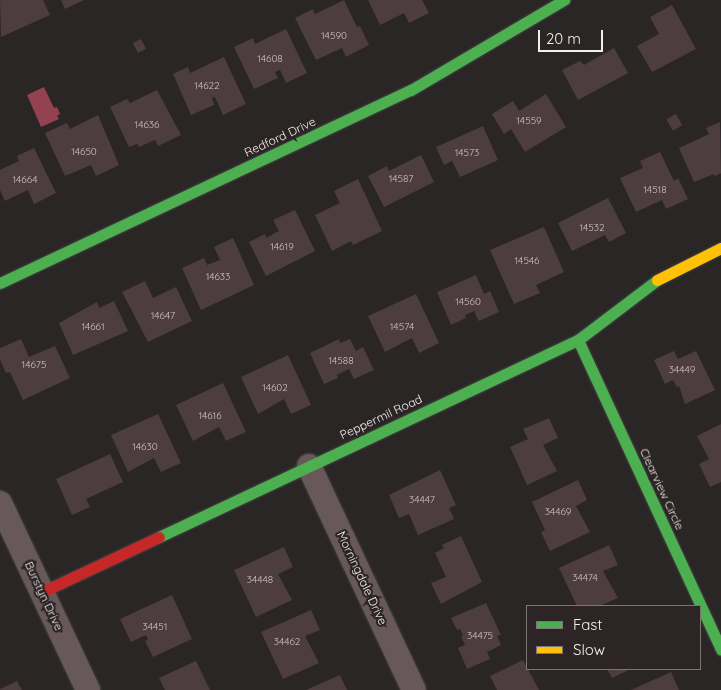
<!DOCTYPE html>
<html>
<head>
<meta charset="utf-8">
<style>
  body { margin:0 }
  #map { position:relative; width:721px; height:690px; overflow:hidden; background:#2a2626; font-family:Quicksand,sans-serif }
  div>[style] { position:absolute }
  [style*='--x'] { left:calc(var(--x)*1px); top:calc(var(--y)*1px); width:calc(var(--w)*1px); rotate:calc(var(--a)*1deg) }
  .water>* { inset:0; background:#944252 }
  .building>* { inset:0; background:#4d3c40; transform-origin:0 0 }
  .roads { filter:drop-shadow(0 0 1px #454343) drop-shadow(0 0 1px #454343) }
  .street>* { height:24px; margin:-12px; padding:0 12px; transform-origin:12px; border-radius:12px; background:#68585a }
  .fast>* { height:11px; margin:-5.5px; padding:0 5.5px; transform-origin:5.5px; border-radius:5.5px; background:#4caf50 }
  .slow>* { height:11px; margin:-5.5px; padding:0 5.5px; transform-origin:5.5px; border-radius:5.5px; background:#ffc107 }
  .jam>* { height:11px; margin:-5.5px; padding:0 5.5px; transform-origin:5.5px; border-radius:5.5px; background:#c62828 }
  span { translate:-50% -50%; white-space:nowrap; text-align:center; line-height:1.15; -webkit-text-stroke:4.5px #2c2425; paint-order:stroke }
  .number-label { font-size:10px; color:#cac2c3 }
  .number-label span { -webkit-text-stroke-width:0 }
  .street-label { font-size:12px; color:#f3eeef }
  .legend { position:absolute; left:526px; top:605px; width:175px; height:65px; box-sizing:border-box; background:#2c2425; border:1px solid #7c7576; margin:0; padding:6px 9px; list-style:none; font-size:15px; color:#f3eeef }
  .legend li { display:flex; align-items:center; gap:10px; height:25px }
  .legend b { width:25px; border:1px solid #7c7576 }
  .scale { position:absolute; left:538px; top:30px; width:65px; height:22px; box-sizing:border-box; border:2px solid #f3eeef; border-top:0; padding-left:6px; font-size:15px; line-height:18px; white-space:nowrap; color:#f3eeef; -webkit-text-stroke:4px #2c2425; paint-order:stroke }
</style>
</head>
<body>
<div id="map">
  <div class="water">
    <i style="clip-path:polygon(44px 87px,54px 108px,57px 107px,60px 114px,57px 116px,59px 119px,41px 127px,27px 95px)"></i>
  </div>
  <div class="building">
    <i style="clip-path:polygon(0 0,43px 0,50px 15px,1px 37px)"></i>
    <i style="clip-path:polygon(61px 0,84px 0,65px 9px)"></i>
    <i style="clip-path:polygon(344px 0,357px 27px,360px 26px,369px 45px,346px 57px,342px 48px,316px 60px,295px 18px,313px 9px,315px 14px)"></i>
    <i style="clip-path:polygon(368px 0,422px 0,429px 13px,409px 23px,404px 13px,380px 25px)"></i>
    <i style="clip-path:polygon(672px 5px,696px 49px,652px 72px,637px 46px,659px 34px,650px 17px)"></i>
    <i style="clip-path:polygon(286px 29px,307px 73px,286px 83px,280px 70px,275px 72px,278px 78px,254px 89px,234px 47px,253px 38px,255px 44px)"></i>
    <i style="left:141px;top:39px;width:11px;height:9px;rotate:63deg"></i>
    <i style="clip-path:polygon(614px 48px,628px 73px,578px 100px,562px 70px,580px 61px,584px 65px)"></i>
    <i style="clip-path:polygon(224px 57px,246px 104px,223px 115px,215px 97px,212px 98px,214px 105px,191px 115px,173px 74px,188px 67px,190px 73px)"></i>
    <i style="clip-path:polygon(157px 90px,181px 135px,158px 146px,155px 140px,139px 147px,137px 144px,129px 147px,110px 107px,127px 99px,130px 103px)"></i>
    <i style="clip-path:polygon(546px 94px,566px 127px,525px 152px,511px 129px,504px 134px,492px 114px,513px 101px,519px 111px)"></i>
    <i style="left:676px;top:114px;width:13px;height:11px;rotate:61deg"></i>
    <i style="clip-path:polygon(98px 115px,119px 165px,96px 176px,91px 165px,65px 176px,45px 133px,67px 123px,70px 129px)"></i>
    <i style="clip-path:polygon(720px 122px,721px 173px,715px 176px,714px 174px,694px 182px,679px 148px,709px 134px,706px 128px)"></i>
    <i style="clip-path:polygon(483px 126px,498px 160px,460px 177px,452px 161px,444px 165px,436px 147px)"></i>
    <i style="clip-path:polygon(34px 148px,56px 193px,34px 204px,28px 190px,5px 201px,0 190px,0 170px,19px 161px,17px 156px)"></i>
    <i style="clip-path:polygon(660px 152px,674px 181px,678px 178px,688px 199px,666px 209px,662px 200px,636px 212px,620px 178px,643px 168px,640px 161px)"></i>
    <i style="clip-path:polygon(421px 155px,434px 182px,384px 207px,368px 176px,387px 166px,389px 171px)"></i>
    <i style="clip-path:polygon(358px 179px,382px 231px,353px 245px,351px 241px,332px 251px,315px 215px,340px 203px,334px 191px)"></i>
    <i style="clip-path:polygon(608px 198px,626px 233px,609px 242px,605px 235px,572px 251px,558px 223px)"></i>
    <i style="clip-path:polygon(295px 210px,315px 251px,266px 276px,249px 242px,265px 234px,266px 238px,279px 231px,273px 220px)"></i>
    <i style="clip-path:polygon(544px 227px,564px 272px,536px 285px,540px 293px,514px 304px,490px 250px)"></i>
    <i style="clip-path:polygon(233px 238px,254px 285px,201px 310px,182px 268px,204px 258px,207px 265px,220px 260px,214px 247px)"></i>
    <i style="clip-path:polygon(476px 275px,484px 294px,490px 291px,499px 312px,479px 321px,474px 311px,465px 315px,466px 318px,451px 325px,437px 292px)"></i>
    <i style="clip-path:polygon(145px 281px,153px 298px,176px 287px,192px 321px,148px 342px,122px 292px)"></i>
    <i style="clip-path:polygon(416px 294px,439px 343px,419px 353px,412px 338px,385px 352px,368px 316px)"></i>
    <i style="clip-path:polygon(114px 301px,128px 331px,73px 355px,59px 323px,97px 302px,99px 308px)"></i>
    <i style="clip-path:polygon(21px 339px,29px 357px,55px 346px,70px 378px,23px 400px,10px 372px,6px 373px,0 359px,0 348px)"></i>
    <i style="clip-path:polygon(339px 339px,340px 343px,350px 339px,356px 351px,363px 347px,374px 370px,354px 379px,349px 369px,337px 375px,338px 378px,324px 384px,310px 353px)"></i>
    <i style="clip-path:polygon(674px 351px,678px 359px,696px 351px,715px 390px,685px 404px,679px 386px,677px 387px,673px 380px,665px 384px,654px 360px)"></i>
    <i style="clip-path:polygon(288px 355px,311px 405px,291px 414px,284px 399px,258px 414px,241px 377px)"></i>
    <i style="clip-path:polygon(223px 383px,246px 432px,226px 441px,219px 427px,193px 441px,176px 405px)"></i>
    <i style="clip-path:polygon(158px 414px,181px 463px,161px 472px,154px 458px,128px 472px,111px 435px)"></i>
    <i style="clip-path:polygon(549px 418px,558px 438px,543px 445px,557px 471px,527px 485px,510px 447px,528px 439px,523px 429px)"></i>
    <i style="clip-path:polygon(721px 424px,721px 482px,710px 487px,699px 464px,709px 459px,697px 436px)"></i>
    <i style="clip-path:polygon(110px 454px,123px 482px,86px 499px,90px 507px,72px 515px,56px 479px)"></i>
    <i style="clip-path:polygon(440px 470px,456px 505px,449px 508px,454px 519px,418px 535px,409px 514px,399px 518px,389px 495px)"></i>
    <i style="clip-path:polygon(578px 480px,587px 500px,576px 506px,590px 532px,550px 551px,541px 532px,545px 530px,532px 502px)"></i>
    <i style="clip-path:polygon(461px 536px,482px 582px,441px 604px,431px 583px,446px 577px,435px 553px,444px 548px,442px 545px)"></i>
    <i style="clip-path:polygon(609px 545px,618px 565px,603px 571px,618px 598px,599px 606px,577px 606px,559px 568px)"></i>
    <i style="clip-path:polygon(284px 547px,293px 567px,278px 574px,292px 600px,256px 617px,234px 570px)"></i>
    <i style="clip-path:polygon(172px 595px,192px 639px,153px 657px,145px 641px,148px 640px,146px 635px,131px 642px,120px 619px)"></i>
    <i style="clip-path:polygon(486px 603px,501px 635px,497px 636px,501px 645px,487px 652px,490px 659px,467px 669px,458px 648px,465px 645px,461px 636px,463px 635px,460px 629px,457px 630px,451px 618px)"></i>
    <i style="clip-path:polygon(311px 610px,320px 630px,305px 636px,319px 663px,283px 679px,261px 632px)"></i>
    <i style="clip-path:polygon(523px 660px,539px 690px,497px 690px,490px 676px)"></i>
    <i style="clip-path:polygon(196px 661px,210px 690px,165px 690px,159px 678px)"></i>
    <i style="clip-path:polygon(607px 669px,631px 669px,612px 678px)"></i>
    <i style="clip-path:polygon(671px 672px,679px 690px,631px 690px)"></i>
    <i style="clip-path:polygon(340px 675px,347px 690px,306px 690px)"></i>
    <i style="clip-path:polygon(17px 681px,22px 690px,0 690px,0 689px)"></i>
  </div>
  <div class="roads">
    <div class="street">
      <i style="--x:309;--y:466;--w:247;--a:64.9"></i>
      <i style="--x:0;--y:503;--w:207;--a:64.8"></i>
    </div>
    <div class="fast">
      <i style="--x:0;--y:283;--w:454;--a:-25.2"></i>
      <i style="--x:411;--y:90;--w:178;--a:-30.5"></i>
      <i style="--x:578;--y:340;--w:341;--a:65.2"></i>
      <i style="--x:159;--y:537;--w:463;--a:-25.2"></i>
      <i style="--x:578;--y:340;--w:99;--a:-37.2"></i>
    </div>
    <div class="slow">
      <i style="--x:657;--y:280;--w:72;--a:-26.6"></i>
    </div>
    <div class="jam">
      <i style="--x:42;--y:592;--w:129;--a:-25.2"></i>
    </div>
  </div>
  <div class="number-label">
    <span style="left:334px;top:36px">14590</span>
    <span style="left:270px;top:59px">14608</span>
    <span style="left:207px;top:86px">14622</span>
    <span style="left:529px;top:121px">14559</span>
    <span style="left:147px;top:125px">14636</span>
    <span style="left:84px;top:152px">14650</span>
    <span style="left:467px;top:153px">14573</span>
    <span style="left:401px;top:179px">14587</span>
    <span style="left:25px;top:180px">14664</span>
    <span style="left:655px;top:190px">14518</span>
    <span style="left:592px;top:228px">14532</span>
    <span style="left:282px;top:247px">14619</span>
    <span style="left:527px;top:261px">14546</span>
    <span style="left:218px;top:277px">14633</span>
    <span style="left:468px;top:302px">14560</span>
    <span style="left:163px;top:316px">14647</span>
    <span style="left:93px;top:327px">14661</span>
    <span style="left:402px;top:327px">14574</span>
    <span style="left:341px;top:361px">14588</span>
    <span style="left:34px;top:365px">14675</span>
    <span style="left:682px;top:370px">34449</span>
    <span style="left:275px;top:388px">14602</span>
    <span style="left:210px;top:416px">14616</span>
    <span style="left:145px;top:447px">14630</span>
    <span style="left:422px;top:500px">34447</span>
    <span style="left:558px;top:512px">34469</span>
    <span style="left:585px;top:578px">34474</span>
    <span style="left:260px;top:580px">34448</span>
    <span style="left:155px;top:627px">34451</span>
    <span style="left:480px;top:636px">34475</span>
    <span style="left:287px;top:642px">34462</span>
  </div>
  <div class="street-label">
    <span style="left:280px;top:137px;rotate:-25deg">Redford Drive</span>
    <span style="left:381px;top:417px;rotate:-25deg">Peppermil Road</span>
    <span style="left:662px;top:489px;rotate:65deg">Clearview Circle</span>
    <span style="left:362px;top:578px;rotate:65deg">Morningdale Drive</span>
    <span style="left:44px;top:596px;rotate:65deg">Burstyn Drive</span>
  </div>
  <ul class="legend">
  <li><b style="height:6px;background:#4caf50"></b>Fast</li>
  <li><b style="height:6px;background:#ffc107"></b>Slow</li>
  </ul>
  <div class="scale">20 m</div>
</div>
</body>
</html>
